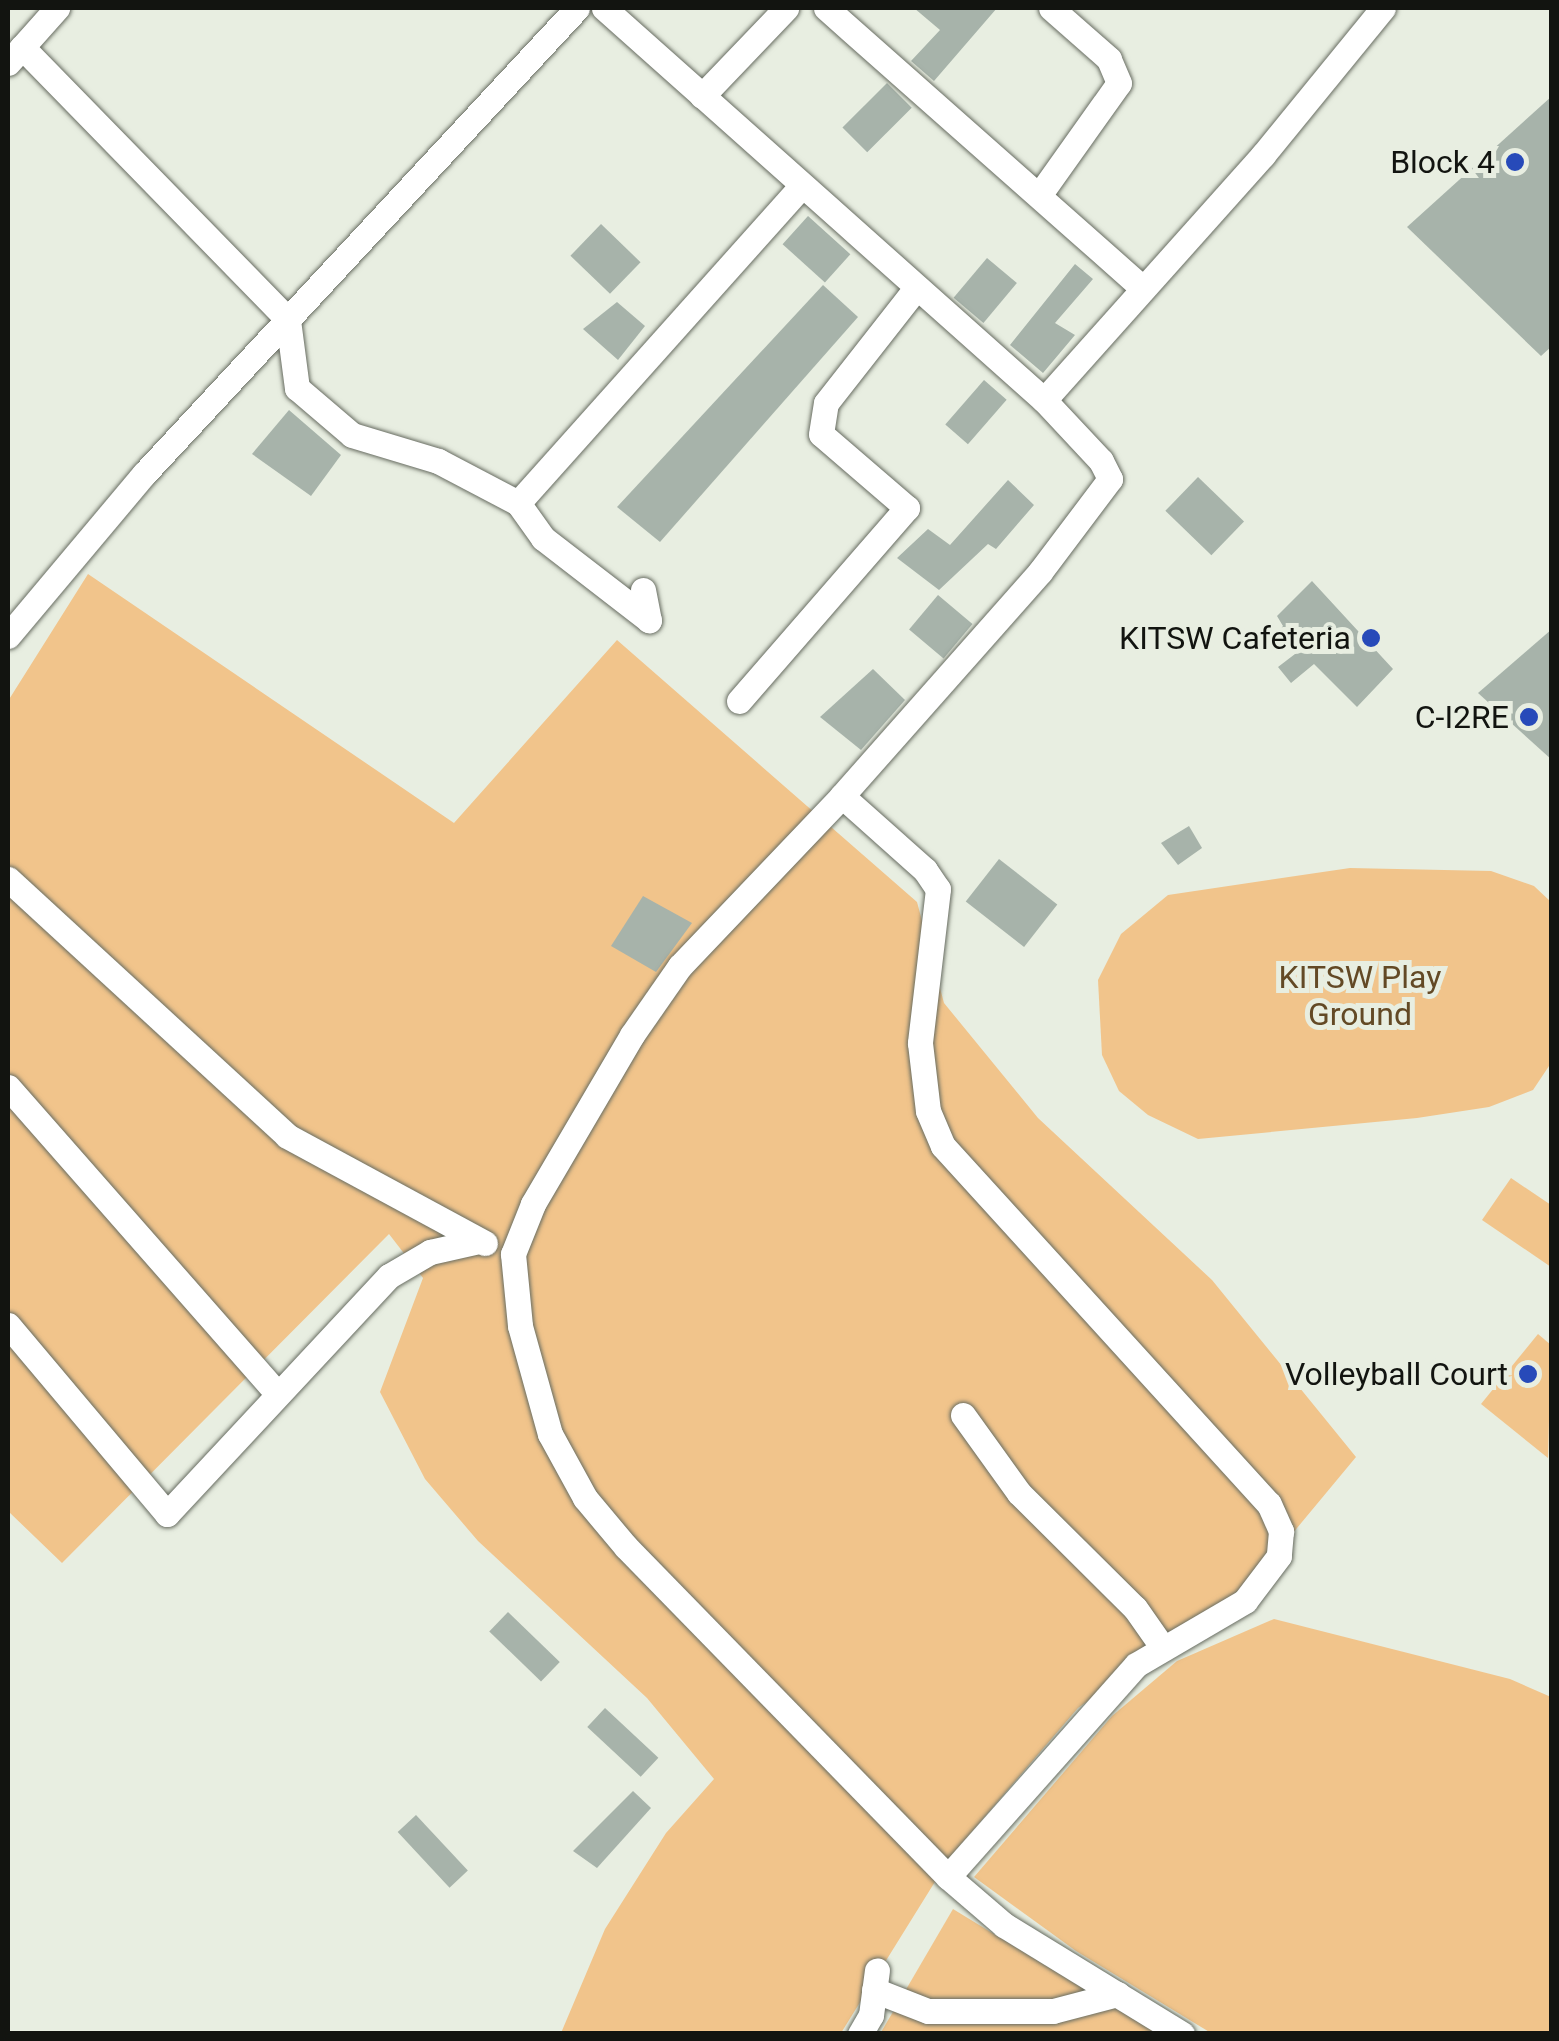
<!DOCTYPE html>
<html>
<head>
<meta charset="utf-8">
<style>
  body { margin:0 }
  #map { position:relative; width:1559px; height:2041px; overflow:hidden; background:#e8eee1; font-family:Roboto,sans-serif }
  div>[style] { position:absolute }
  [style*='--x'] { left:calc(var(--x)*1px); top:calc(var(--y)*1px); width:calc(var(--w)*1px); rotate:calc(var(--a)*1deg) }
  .green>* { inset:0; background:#f1c48b }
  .building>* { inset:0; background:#a7b3aa; transform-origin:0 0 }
  .roads { filter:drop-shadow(0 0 2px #676c61) drop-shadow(0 0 2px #676c61) }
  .minor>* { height:25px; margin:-12.5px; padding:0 12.5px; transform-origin:12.5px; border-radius:12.5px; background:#fff }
  .dots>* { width:28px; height:28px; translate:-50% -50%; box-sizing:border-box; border:5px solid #e8eee1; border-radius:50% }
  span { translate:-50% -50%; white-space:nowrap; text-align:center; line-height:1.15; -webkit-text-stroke:10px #e8eee1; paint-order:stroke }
  .poi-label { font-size:32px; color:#121410 }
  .right { translate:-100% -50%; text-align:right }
  .park-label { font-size:32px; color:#634925 }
  .frame { position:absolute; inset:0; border:10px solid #121410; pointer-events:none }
</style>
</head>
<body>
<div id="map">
  <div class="green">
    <i style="clip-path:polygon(88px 574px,454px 823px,617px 640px,917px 902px,944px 1003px,1038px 1118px,1212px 1280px,1356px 1457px,1248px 1587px,1078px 1708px,951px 1856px,841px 2033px,561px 2033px,605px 1929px,666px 1833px,714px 1779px,647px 1698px,478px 1541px,425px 1479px,380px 1392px,423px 1278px,389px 1234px,62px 1563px,8px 1511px,8px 701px)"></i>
    <i style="clip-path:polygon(1350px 868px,1491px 871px,1534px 886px,1551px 902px,1551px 1063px,1533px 1090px,1489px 1107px,1417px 1118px,1198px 1139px,1148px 1115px,1119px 1091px,1102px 1055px,1098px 980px,1121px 934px,1168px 895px)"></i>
    <i style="clip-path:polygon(1511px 1178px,1551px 1205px,1551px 1267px,1482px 1220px)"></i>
    <i style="clip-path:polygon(1538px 1334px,1551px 1345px,1548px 1458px,1481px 1404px)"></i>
    <i style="clip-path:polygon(1274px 1619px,1510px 1679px,1551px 1697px,1551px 2033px,1211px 2033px,1076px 1951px,974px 1877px,1112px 1716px,1177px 1661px)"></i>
    <i style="clip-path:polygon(953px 1909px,1156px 2033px,880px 2034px)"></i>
  </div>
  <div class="building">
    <i style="clip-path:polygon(914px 8px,997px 8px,934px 81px,911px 61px,940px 30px)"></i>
    <i style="left:887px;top:83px;width:35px;height:63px;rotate:45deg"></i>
    <i style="clip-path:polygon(1552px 96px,1552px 346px,1541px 356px,1407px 227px)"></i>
    <i style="left:808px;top:216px;width:57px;height:38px;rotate:42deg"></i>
    <i style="left:601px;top:224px;width:55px;height:44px;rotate:44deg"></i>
    <i style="left:987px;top:258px;width:39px;height:52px;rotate:40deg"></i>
    <i style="clip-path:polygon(1075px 264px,1093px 279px,1055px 323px,1075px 335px,1043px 373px,1010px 345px)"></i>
    <i style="clip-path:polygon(823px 285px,858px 317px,660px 542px,617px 507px)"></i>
    <i style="clip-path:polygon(617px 302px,645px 326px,618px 360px,583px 329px)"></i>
    <i style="left:984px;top:380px;width:30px;height:59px;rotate:41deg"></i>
    <i style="clip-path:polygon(289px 410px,341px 455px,311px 496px,252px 454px)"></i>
    <i style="left:1198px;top:477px;width:64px;height:47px;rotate:44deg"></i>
    <i style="clip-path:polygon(1008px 480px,1034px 505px,996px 549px,988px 544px,939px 590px,897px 558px,928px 529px,950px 545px)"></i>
    <i style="clip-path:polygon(1312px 581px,1393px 669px,1357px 707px,1314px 664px,1291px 683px,1278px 667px,1295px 654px,1276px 634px,1283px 626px,1277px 616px)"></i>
    <i style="left:938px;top:595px;width:45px;height:45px;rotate:40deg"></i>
    <i style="clip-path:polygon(1552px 629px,1552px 760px,1478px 693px)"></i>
    <i style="clip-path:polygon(873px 669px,905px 700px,861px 750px,820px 717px)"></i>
    <i style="clip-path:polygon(1189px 826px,1202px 848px,1178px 865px,1161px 843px)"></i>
    <i style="left:999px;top:859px;width:74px;height:54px;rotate:38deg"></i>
    <i style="clip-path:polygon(643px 896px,692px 923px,656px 972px,611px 946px)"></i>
    <i style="left:508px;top:1612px;width:72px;height:27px;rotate:44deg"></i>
    <i style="left:605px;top:1708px;width:73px;height:26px;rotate:43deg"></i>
    <i style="clip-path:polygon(633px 1791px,651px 1808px,597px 1868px,573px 1851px)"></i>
    <i style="left:416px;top:1815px;width:76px;height:25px;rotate:47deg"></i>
  </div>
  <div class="roads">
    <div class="minor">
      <i style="--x:604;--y:8;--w:589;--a:41.7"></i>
      <i style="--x:1044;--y:400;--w:83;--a:46.9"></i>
      <i style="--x:1101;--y:461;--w:20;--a:63"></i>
      <i style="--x:1110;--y:479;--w:116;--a:127"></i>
      <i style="--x:1040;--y:572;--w:299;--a:131.5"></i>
      <i style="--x:842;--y:796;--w:235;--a:133.6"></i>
      <i style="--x:680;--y:966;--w:84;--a:124.8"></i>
      <i style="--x:632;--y:1035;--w:196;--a:120.4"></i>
      <i style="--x:533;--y:1204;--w:54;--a:111.8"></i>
      <i style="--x:513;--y:1254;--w:72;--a:84.4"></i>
      <i style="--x:520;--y:1326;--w:112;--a:74.5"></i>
      <i style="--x:550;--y:1434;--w:73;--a:61.3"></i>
      <i style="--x:585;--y:1498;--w:64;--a:50.1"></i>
      <i style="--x:626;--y:1547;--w:461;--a:45.7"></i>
      <i style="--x:948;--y:1877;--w:74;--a:40.6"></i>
      <i style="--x:1004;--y:1925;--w:209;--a:31.5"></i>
      <i style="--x:826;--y:8;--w:423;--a:41.5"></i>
      <i style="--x:22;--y:47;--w:381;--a:45.7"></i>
      <i style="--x:288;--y:320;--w:69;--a:82.5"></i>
      <i style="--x:297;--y:388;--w:72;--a:40.5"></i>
      <i style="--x:352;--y:435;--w:90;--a:16.8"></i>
      <i style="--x:438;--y:461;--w:90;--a:27.7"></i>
      <i style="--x:8;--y:63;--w:74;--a:-48.3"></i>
      <i style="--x:702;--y:96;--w:122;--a:-46.3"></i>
      <i style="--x:1040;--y:194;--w:136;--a:-54.6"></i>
      <i style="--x:1119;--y:83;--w:26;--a:-113"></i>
      <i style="--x:1109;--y:59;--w:77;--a:-138.7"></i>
      <i style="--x:1044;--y:400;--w:329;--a:-48.2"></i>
      <i style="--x:1263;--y:155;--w:190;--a:-50.8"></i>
      <i style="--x:643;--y:590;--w:31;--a:79"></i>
      <i style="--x:649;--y:620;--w:134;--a:-142.3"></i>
      <i style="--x:543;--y:538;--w:43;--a:-125.5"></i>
      <i style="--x:518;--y:503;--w:425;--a:-48.2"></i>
      <i style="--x:8;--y:636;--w:212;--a:-50"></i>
      <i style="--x:144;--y:474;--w:636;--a:-47.1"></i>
      <i style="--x:739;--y:701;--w:256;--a:-49"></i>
      <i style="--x:907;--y:508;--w:113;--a:-139.3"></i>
      <i style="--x:821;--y:434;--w:31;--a:-81"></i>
      <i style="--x:826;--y:403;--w:147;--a:-51.9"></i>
      <i style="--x:842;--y:796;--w:111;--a:41.7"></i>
      <i style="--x:925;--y:870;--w:23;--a:56"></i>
      <i style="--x:938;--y:889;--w:155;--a:96.7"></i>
      <i style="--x:920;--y:1043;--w:68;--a:83.3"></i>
      <i style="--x:928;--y:1111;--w:38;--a:67"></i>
      <i style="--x:943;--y:1146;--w:484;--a:47.7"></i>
      <i style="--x:1269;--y:1504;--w:30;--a:66"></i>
      <i style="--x:1281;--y:1531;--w:25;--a:95"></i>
      <i style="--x:1279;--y:1556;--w:56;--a:127.1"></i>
      <i style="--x:1245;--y:1601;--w:126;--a:149.6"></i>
      <i style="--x:1136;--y:1665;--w:283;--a:131.6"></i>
      <i style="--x:8;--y:879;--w:379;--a:42.6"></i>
      <i style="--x:287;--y:1136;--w:225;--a:28.4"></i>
      <i style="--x:8;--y:1087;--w:406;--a:48.7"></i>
      <i style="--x:8;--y:1325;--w:247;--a:49.9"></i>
      <i style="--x:167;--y:1514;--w:325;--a:-47"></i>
      <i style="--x:389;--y:1276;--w:48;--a:-30.3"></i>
      <i style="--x:430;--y:1252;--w:50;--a:-12.7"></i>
      <i style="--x:963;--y:1415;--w:96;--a:54.3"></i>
      <i style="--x:1019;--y:1493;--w:163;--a:44.8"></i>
      <i style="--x:1135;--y:1608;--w:49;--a:55"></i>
      <i style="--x:874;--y:1990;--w:58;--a:21.3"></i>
      <i style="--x:928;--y:2011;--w:125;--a:0"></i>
      <i style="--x:1053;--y:2011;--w:67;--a:-14.7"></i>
      <i style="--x:860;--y:2034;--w:22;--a:-60"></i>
      <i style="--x:871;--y:2015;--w:45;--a:-82.4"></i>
    </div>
  </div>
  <div class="dots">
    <i style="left:1515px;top:162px;background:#274ab9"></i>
    <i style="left:1371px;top:638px;background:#274ab9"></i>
    <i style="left:1529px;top:717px;background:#274ab9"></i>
    <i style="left:1528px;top:1374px;background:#274ab9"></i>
  </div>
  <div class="poi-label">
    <span class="right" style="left:1495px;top:162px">Block 4</span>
    <span class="right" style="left:1351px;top:638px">KITSW Cafeteria</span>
    <span class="right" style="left:1509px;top:717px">C-I2RE</span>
    <span class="right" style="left:1508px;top:1374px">Volleyball Court</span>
  </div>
  <div class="park-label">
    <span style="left:1360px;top:996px">KITSW Play<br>Ground</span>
  </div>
  <div class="frame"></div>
</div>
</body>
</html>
